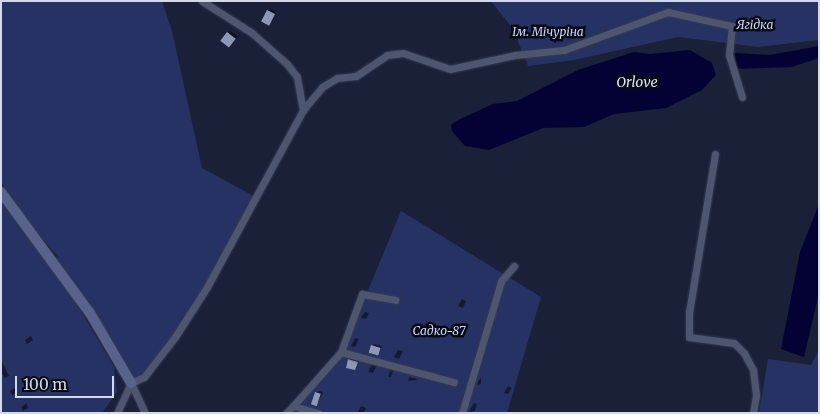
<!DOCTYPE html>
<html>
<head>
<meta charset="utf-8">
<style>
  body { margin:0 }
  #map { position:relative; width:820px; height:414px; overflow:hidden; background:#192037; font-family:Merriweather,serif }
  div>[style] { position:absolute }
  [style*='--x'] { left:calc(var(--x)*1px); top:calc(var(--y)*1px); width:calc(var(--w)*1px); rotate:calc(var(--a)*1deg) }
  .green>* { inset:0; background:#273264 }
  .water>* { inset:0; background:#040234 }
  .shadow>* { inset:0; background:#0007; transform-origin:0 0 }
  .building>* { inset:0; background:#8e98b5; transform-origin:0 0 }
  .roads { filter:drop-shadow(0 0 1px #363a4e) drop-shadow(0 0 1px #363a4e) }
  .street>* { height:7px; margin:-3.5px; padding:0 3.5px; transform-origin:3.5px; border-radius:3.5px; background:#4d556f }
  .secondary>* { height:10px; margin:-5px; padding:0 5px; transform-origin:5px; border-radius:5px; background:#57638d }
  span { translate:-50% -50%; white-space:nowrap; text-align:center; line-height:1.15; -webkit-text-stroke:5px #070a14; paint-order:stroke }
  .park-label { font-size:12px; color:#cbd6f9; font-style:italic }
  .water-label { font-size:14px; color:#dce2f4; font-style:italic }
  .frame { position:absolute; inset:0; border:2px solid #d3d9e8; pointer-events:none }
  .scale { position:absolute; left:15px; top:376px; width:99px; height:22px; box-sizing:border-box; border:2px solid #d3d9e8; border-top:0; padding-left:6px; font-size:15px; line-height:18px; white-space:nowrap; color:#d3d9e8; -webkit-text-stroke:4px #070a14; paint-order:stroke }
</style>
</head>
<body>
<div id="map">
  <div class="green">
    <i style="clip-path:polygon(1px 1px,162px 1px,172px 31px,202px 168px,259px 199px,196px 314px,149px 378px,132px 380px,53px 258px,59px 258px,15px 206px,18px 206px,1px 182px)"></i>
    <i style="clip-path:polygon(491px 1px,819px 1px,819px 40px,758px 47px,678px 37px,574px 60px,528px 66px,513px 29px)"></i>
    <i style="clip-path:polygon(1px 198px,67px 288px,114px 367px,117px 392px,102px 413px,1px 413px)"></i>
    <i style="clip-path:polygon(401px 211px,541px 297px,507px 413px,289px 413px,341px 355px)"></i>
    <i style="clip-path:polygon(819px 350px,819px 413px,759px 413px,768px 359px,811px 365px)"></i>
  </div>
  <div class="water">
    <i style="clip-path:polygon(819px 46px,819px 58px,792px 67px,736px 69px,735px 53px,770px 55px)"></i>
    <i style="clip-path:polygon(690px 50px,712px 63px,716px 75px,702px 90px,666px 108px,614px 114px,584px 127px,543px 128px,489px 150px,465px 146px,452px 131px,451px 125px,456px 121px,493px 104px,517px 101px,578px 70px,634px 52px,650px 54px)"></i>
    <i style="clip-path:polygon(819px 204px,819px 293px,804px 357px,781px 349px,800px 252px)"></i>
  </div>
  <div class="shadow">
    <i style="clip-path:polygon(270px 9px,276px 12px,269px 25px,268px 11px)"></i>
    <i style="clip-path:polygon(230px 31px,237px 36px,231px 44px,228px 33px)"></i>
    <i style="clip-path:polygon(462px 299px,466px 301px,463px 308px,458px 306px)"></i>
    <i style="clip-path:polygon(365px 312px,369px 313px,366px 319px,361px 318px)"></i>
    <i style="clip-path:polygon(31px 336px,33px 340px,27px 344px,25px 340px)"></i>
    <i style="clip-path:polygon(355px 338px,359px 339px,355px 347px,351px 346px)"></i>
    <i style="clip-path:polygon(374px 344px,382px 346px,379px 354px,372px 346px)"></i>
    <i style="clip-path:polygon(398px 350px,403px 351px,399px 359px,394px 357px)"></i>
    <i style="clip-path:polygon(351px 358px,359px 360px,355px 369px,349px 360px)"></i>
    <i style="clip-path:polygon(1px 360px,9px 376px,5px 378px,1px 372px)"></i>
    <i style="clip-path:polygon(372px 364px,377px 365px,373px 373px,368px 372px)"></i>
    <i style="left:391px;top:368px;width:3px;height:9px;rotate:18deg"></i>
    <i style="clip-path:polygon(409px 377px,417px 379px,416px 380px,408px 381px)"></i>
    <i style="clip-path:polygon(481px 378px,481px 384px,477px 385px,479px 380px)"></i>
    <i style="clip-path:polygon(508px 386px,512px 388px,508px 394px,504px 393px)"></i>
    <i style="clip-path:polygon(15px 388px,17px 393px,12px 395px,10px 391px)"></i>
    <i style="clip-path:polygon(319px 391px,323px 392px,317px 405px,316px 393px)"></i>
    <i style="clip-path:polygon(27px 403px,28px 408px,23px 411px,21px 407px)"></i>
    <i style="clip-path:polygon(474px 403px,477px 404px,475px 411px,469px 412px)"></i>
    <i style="clip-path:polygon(361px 406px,366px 408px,364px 413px,357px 413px)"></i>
  </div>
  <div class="building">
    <i style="left:267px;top:10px;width:9px;height:13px;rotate:27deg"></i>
    <i style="left:227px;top:32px;width:11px;height:11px;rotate:38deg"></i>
    <i style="left:371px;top:345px;width:10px;height:8px;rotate:17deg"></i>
    <i style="clip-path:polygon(348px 359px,358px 362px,355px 370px,346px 368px)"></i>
    <i style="left:315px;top:392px;width:6px;height:13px;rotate:18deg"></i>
  </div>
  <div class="roads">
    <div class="street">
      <i style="--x:202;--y:1;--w:59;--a:32.6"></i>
      <i style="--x:252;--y:33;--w:47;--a:41.5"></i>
      <i style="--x:287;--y:64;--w:16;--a:52"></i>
      <i style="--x:297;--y:77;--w:34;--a:80"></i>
      <i style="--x:715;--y:154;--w:160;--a:99.3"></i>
      <i style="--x:689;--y:312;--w:25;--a:90"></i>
      <i style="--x:689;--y:337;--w:45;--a:7.6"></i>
      <i style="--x:734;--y:343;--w:14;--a:45"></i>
      <i style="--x:744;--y:353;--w:19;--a:62"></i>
      <i style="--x:753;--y:370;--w:25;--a:83"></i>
      <i style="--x:756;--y:395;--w:18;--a:99"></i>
      <i style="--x:341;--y:352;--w:62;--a:-70.1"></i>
      <i style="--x:362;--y:294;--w:34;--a:10"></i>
      <i style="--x:131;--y:383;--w:14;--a:-25"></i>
      <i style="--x:144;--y:377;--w:51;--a:-52.2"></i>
      <i style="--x:175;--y:337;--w:59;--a:-57.4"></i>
      <i style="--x:207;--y:287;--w:201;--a:-61.5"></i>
      <i style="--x:303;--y:110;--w:30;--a:-50"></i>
      <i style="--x:322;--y:87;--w:17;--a:-31"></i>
      <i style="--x:337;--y:78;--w:19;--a:-6"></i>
      <i style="--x:356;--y:76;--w:37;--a:-34"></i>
      <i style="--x:387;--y:55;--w:16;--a:-7"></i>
      <i style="--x:403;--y:53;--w:50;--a:18.8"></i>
      <i style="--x:450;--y:69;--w:66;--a:-12.2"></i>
      <i style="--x:515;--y:55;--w:49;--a:-5.8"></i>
      <i style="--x:564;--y:50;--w:111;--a:-20.1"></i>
      <i style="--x:668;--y:12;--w:66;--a:12.3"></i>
      <i style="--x:732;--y:26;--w:29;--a:96"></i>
      <i style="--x:729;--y:55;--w:44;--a:72.8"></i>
      <i style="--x:131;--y:383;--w:33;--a:65"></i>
      <i style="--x:293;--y:406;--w:72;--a:-48.4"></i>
      <i style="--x:341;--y:352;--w:117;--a:14.9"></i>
      <i style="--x:117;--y:413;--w:33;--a:-65"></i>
      <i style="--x:286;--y:413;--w:10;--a:-45"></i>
      <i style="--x:293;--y:406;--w:26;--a:16"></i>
      <i style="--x:462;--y:413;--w:138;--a:-73.5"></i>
      <i style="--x:501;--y:281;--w:20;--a:-49"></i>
    </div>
    <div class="secondary">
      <i style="--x:1;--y:192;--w:150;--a:53.7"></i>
      <i style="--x:90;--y:313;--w:81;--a:59.6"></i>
    </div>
  </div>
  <div class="park-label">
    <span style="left:755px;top:25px">Ягідка</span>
    <span style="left:548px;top:32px">Ім. Мічуріна</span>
    <span style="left:439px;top:331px">Садко-87</span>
  </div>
  <div class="water-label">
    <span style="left:637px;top:82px">Orlove</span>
  </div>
  <div class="frame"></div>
  <div class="scale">100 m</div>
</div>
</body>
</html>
